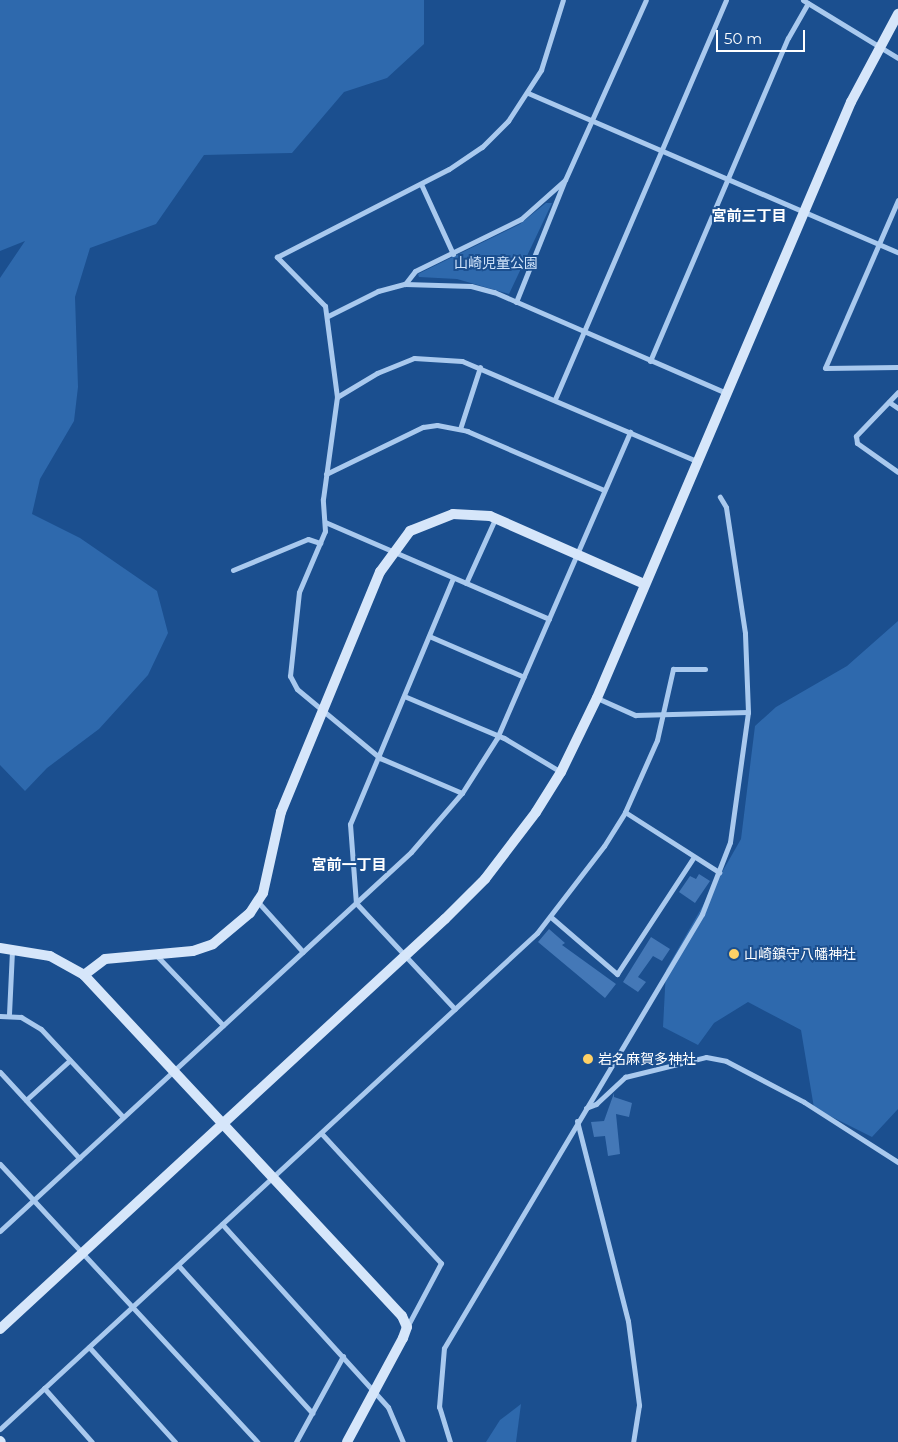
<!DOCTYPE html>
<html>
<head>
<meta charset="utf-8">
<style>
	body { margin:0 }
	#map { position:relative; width:898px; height:1442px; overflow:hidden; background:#1b4f8f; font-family:Montserrat,"Noto Sans JP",sans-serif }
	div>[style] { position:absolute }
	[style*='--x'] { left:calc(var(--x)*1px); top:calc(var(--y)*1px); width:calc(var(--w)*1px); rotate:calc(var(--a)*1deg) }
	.green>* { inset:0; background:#2e69ad }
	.building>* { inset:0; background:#4478b7 }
	.street>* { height:5px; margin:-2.5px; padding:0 2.5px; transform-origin:2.5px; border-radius:2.5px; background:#a9c9ee }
	.secondary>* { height:10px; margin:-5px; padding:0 5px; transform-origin:5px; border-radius:5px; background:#d6e6fa }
	.dots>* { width:14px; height:14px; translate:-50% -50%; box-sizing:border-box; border:2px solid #1b4f8f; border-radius:50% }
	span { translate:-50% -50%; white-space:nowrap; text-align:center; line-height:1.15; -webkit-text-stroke:4px #1b4f8f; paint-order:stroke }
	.park-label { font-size:14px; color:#cfe3fa }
	.poi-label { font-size:14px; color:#fff }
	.left { translate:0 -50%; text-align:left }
	.neighbourhood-label { font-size:15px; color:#fff; font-weight:700 }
	.scale { position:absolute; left:716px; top:30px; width:89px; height:22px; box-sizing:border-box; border:2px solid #fff; border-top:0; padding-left:6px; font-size:15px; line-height:18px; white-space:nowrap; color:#fff; -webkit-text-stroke:4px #1b4f8f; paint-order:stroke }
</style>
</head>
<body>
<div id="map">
	<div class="green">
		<div style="clip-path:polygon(0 0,424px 0,424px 44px,387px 78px,344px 92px,292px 153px,204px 155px,156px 224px,90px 248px,75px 297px,78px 387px,74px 421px,40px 479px,32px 514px,80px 538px,157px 591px,168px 633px,148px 675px,99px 729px,47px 768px,25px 791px,0 765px,0 278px,25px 241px,0 251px)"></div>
		<div style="clip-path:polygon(546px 203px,552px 203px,509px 294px,457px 279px,419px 277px,418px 274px,520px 224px)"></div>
		<div style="clip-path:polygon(898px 621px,898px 1109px,872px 1137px,814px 1108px,801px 1030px,748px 1002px,714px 1023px,698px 1045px,663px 1027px,666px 970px,741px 839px,755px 726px,776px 707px,847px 666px)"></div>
		<div style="clip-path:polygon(521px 1404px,516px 1442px,486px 1442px,500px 1420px)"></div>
	</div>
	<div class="building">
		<div style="clip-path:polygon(699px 874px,710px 881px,695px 903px,679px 892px,690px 876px,696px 879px)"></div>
		<div style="clip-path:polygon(549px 929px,565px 943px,562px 945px,616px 984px,605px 998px,538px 942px)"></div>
		<div style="clip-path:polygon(651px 937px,670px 949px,662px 961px,653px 956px,638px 977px,646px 982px,638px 992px,623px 982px)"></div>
		<div style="clip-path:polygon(614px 1093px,614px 1097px,632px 1103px,629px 1117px,616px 1114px,620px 1154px,608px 1156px,605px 1136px,594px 1137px,591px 1122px,604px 1121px)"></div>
	</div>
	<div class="street">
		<div style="--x:803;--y:0;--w:111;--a:31.4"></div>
		<div style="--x:528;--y:93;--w:403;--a:23.3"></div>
		<div style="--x:421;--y:184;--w:77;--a:65.4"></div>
		<div style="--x:898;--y:200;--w:183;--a:113.5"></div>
		<div style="--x:825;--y:368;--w:73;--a:-0.8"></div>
		<div style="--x:405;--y:284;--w:16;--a:-52"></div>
		<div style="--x:415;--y:271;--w:118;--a:-26.1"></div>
		<div style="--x:521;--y:219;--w:59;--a:-41.6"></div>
		<div style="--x:565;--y:180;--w:197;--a:-65.8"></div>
		<div style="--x:516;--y:302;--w:129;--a:-68.2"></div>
		<div style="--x:328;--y:316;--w:56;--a:-26.6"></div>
		<div style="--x:378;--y:291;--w:28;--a:-15"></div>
		<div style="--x:405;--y:284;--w:66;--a:1.7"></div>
		<div style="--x:471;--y:286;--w:24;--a:15"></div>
		<div style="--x:494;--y:292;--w:253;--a:23.5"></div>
		<div style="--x:650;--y:361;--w:351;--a:-66.9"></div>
		<div style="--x:788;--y:38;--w:40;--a:-60.3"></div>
		<div style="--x:898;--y:392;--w:61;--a:133.7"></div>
		<div style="--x:856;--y:436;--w:7;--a:82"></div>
		<div style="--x:857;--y:443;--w:50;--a:35.3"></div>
		<div style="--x:337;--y:397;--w:47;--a:-31"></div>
		<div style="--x:377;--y:373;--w:40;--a:-22"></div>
		<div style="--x:414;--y:358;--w:48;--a:3.6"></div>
		<div style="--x:462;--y:361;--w:255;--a:23.1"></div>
		<div style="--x:555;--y:399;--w:434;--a:-66.8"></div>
		<div style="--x:889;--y:402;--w:11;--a:34"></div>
		<div style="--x:460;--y:429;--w:65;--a:-72.1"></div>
		<div style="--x:326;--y:474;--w:108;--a:-25.9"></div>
		<div style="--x:423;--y:427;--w:14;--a:-8"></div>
		<div style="--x:437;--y:425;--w:31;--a:11"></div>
		<div style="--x:467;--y:431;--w:149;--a:23.3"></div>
		<div style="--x:325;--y:522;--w:244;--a:23.4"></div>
		<div style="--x:233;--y:570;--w:81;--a:-22.5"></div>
		<div style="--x:308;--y:539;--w:13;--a:18"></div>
		<div style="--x:453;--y:578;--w:267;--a:112.7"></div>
		<div style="--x:350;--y:824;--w:79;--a:85.7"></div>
		<div style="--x:356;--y:903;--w:145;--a:47"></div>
		<div style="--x:466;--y:583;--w:70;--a:-65.6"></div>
		<div style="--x:429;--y:636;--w:103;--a:23.3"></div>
		<div style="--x:404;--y:696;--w:108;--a:22.8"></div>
		<div style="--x:504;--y:738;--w:66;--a:30.8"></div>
		<div style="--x:597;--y:698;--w:42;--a:24.1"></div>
		<div style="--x:635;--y:715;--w:113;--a:-1.5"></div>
		<div style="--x:748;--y:712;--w:79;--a:-92.2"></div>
		<div style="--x:745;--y:633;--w:127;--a:-98.6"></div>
		<div style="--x:726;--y:507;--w:12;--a:-121"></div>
		<div style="--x:462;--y:793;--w:89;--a:-156.9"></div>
		<div style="--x:380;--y:758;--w:108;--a:-140.3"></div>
		<div style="--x:297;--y:689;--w:15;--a:-118"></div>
		<div style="--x:290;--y:676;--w:84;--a:-83.9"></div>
		<div style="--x:299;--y:592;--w:66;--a:-66.9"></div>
		<div style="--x:325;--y:531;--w:32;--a:-94"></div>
		<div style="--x:323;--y:499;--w:103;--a:-82.2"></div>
		<div style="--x:337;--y:397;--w:92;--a:-97.5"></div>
		<div style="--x:325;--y:306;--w:69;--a:-134.4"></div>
		<div style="--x:277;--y:257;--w:193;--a:-27.1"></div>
		<div style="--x:449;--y:169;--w:40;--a:-34"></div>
		<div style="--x:482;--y:147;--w:37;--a:-45"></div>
		<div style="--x:508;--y:121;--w:61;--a:-57.1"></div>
		<div style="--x:541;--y:70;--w:73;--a:-72.6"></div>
		<div style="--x:625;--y:812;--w:112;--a:32.6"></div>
		<div style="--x:258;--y:902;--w:67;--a:48"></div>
		<div style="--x:552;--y:918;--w:86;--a:40.7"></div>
		<div style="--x:617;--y:974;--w:140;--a:-56.7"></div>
		<div style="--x:156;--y:955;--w:97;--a:46.3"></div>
		<div style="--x:9;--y:1014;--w:64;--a:-87.3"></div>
		<div style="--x:0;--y:1016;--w:21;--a:3"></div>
		<div style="--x:21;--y:1017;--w:23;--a:31"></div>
		<div style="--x:41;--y:1029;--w:120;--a:47"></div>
		<div style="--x:0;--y:1072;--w:117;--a:47.4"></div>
		<div style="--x:26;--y:1100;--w:59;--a:-42.3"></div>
		<div style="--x:586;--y:1108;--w:11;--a:-22"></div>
		<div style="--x:596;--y:1104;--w:40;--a:-43"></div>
		<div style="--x:625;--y:1077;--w:83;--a:-13.9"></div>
		<div style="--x:706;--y:1057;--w:20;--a:11"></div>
		<div style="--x:726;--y:1061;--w:88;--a:27.7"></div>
		<div style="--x:804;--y:1102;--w:112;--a:32.6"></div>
		<div style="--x:577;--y:1121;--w:206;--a:75.7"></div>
		<div style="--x:628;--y:1321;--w:85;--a:82.5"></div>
		<div style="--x:639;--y:1405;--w:37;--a:99"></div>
		<div style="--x:321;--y:1133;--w:177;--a:47.3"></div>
		<div style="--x:441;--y:1263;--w:72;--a:118"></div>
		<div style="--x:0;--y:1164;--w:379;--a:47.2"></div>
		<div style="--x:222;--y:1224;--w:247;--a:47.8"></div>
		<div style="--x:388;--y:1407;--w:38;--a:67"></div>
		<div style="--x:0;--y:1231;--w:559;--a:-42.68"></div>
		<div style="--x:411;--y:852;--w:78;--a:-49.2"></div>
		<div style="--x:462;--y:793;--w:65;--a:-57.5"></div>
		<div style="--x:497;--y:738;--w:334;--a:-66.5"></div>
		<div style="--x:178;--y:1265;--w:200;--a:47.8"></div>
		<div style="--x:89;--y:1347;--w:128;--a:47.8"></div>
		<div style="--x:44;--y:1388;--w:72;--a:48.4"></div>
		<div style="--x:0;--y:1429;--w:731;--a:-42.73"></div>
		<div style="--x:537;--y:933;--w:110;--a:-52.4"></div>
		<div style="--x:604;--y:846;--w:40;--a:-58"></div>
		<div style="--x:625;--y:812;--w:79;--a:-66"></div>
		<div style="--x:657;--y:740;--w:73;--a:-77.3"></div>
		<div style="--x:673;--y:669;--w:32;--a:0"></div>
		<div style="--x:296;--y:1442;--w:98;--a:-61.3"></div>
		<div style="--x:450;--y:1442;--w:37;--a:-107"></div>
		<div style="--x:439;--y:1407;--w:59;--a:-85.2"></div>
		<div style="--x:444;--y:1348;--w:505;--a:-59.27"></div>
		<div style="--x:702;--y:914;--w:77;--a:-68.7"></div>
		<div style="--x:730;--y:842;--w:131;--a:-82.1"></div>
	</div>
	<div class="secondary">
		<div style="--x:0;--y:948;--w:51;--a:9.1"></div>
		<div style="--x:50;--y:956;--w:39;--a:29"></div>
		<div style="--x:84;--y:975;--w:466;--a:47"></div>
		<div style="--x:402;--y:1316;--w:12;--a:66"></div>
		<div style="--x:407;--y:1327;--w:12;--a:110"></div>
		<div style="--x:403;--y:1338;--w:118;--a:118.3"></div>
		<div style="--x:84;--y:975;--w:26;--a:-37"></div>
		<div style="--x:105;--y:959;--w:88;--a:-5.2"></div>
		<div style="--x:193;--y:951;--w:21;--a:-19"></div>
		<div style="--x:213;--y:944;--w:48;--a:-40"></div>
		<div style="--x:250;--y:913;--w:24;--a:-57"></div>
		<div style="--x:263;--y:893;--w:83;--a:-77.5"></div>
		<div style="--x:281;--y:812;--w:260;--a:-67.6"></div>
		<div style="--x:380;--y:572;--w:51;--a:-53.8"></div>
		<div style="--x:410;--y:531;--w:46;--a:-21.6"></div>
		<div style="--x:453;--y:514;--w:37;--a:3"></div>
		<div style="--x:490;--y:516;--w:168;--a:23.8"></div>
		<div style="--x:0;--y:1329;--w:605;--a:-42.66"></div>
		<div style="--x:445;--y:919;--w:57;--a:-45"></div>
		<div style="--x:485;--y:879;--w:84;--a:-52.7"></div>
		<div style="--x:536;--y:812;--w:47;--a:-58"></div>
		<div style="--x:561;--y:772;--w:82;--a:-64.1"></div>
		<div style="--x:597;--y:698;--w:648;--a:-66.92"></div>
		<div style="--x:851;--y:102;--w:100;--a:-61.9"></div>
		<div style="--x:0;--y:1441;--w:1;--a:45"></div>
	</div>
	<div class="dots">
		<div style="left:734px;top:954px;background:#ffd166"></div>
		<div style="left:588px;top:1059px;background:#ffd166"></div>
	</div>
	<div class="park-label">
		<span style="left:496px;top:263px">山崎児童公園</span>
	</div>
	<div class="poi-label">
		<span class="left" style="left:744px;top:954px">山崎鎮守八幡神社</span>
		<span class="left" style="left:598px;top:1059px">岩名麻賀多神社</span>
	</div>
	<div class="neighbourhood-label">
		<span style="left:749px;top:216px">宮前三丁目</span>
		<span style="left:349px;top:865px">宮前一丁目</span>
	</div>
	<div class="scale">50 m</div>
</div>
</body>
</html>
